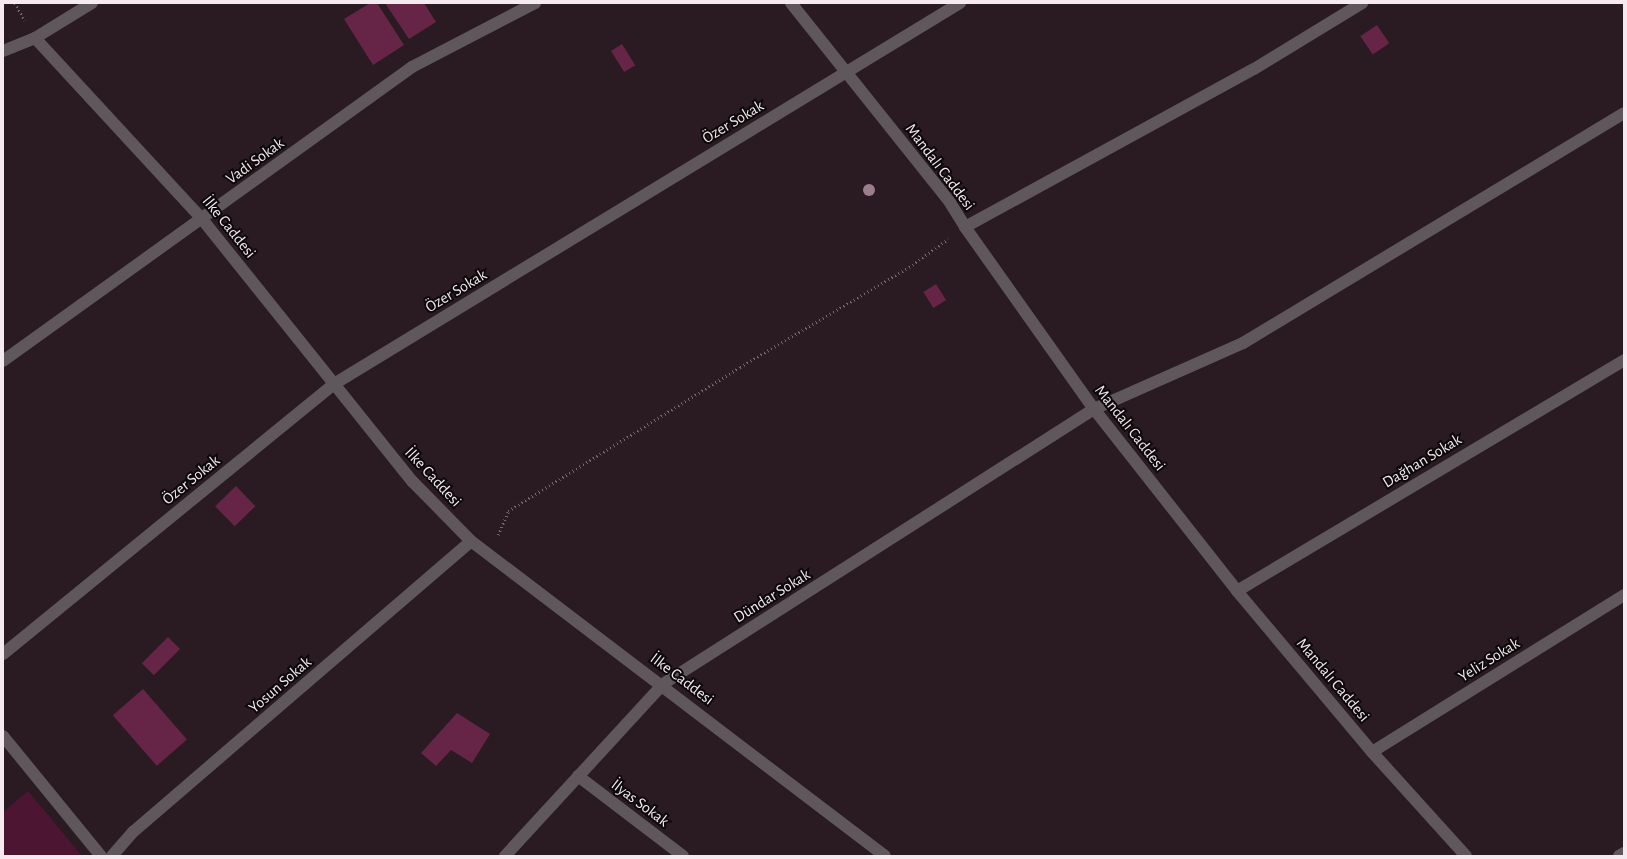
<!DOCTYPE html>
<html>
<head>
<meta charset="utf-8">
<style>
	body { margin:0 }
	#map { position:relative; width:1627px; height:859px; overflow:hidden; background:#291b21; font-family:"Alegreya Sans",sans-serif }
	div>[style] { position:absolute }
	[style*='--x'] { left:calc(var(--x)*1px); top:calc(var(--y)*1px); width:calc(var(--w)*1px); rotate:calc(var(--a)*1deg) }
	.green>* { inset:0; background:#4c1633 }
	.building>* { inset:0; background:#662547; transform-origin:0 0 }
	.path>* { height:2.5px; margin-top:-1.25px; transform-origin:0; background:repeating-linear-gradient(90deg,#73666c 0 1px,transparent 0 4px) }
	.minor>* { height:12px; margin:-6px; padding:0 6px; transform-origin:6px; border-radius:6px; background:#5f575b }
	.trees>* { width:12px; height:12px; margin:-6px; border-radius:50%; background:#9b7e8b }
	span { translate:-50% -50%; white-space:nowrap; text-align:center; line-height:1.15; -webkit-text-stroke:4px #0d080a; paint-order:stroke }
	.street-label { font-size:16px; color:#f4eaef }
	.frame { position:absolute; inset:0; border:4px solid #f4eaef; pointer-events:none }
</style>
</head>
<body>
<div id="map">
	<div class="green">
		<div style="clip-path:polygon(28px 791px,82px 856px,3px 856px,3px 812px)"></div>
	</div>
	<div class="building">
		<div style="clip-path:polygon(370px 3px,377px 3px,404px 45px,373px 65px,344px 19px)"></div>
		<div style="clip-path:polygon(385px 3px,424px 3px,436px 22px,409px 39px)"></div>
		<div style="left:1377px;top:25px;width:22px;height:20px;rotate:56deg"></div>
		<div style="left:622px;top:44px;width:25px;height:13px;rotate:58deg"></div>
		<div style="left:936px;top:284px;width:19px;height:15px;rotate:58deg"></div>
		<div style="left:236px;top:486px;width:28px;height:29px;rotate:46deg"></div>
		<div style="left:168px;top:637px;width:17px;height:37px;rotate:45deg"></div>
		<div style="left:143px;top:689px;width:67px;height:40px;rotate:49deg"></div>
		<div style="clip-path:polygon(457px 713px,490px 734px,472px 763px,451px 750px,436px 766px,421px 753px)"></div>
	</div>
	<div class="path">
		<div style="--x:15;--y:3;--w:20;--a:60"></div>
		<div style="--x:498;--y:535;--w:26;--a:-67"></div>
		<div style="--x:508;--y:511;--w:273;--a:-31.8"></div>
		<div style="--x:740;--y:367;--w:196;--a:-30.6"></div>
		<div style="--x:909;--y:267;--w:48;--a:-35.7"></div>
	</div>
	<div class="minor">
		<div style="--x:791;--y:3;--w:253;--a:51.4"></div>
		<div style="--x:949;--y:201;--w:31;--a:58"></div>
		<div style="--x:965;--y:227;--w:223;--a:54.7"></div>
		<div style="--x:1094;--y:409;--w:231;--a:51.8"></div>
		<div style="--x:1237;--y:591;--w:210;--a:50"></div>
		<div style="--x:1372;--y:752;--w:140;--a:47.9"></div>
		<div style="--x:35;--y:38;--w:246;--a:47.3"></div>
		<div style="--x:202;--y:219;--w:337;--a:51.3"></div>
		<div style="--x:413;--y:482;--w:83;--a:45.5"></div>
		<div style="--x:471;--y:541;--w:520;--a:37.27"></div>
		<div style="--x:3;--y:51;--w:35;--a:-22"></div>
		<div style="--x:35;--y:38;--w:67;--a:-31.6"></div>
		<div style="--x:965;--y:227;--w:329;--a:-28.7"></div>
		<div style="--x:1254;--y:69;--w:127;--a:-31.4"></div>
		<div style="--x:3;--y:361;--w:504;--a:-35.71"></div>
		<div style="--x:412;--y:67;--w:139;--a:-27.5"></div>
		<div style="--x:1237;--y:591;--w:451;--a:-30.8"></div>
		<div style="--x:3;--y:654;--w:427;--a:-39.2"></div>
		<div style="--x:334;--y:384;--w:733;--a:-31.33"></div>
		<div style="--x:3;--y:736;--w:155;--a:50.8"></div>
		<div style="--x:1372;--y:752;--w:297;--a:-31.9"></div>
		<div style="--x:578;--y:776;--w:132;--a:37.3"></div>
		<div style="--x:112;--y:856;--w:32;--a:-49"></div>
		<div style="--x:133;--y:832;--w:446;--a:-40.7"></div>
		<div style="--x:505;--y:856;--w:234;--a:-47.4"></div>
		<div style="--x:663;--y:684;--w:511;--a:-32.54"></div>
		<div style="--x:1094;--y:409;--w:163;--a:-23.9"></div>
		<div style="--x:1243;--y:343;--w:445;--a:-31.1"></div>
		<div style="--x:1619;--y:856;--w:6;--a:-31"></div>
	</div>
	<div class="trees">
		<div style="left:869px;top:190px"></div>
	</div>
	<div class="street-label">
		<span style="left:733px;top:122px;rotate:-31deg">Özer Sokak</span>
		<span style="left:255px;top:161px;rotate:-36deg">Vadi Sokak</span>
		<span style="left:940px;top:167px;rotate:53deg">Mandalı Caddesi</span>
		<span style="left:229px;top:227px;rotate:51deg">İlke Caddesi</span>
		<span style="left:456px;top:291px;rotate:-31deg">Özer Sokak</span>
		<span style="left:1130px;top:428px;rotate:52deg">Mandalı Caddesi</span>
		<span style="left:1422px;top:461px;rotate:-31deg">Dağhan Sokak</span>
		<span style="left:433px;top:477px;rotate:47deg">İlke Caddesi</span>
		<span style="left:191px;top:480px;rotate:-39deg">Özer Sokak</span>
		<span style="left:772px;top:596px;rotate:-32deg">Dündar Sokak</span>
		<span style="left:1489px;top:660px;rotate:-32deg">Yeliz Sokak</span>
		<span style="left:682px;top:679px;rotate:37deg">İlke Caddesi</span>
		<span style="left:1333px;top:680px;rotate:50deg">Mandalı Caddesi</span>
		<span style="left:280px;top:685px;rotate:-41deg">Yosun Sokak</span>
		<span style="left:640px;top:803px;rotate:37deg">İlyas Sokak</span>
	</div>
	<div class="frame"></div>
</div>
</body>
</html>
